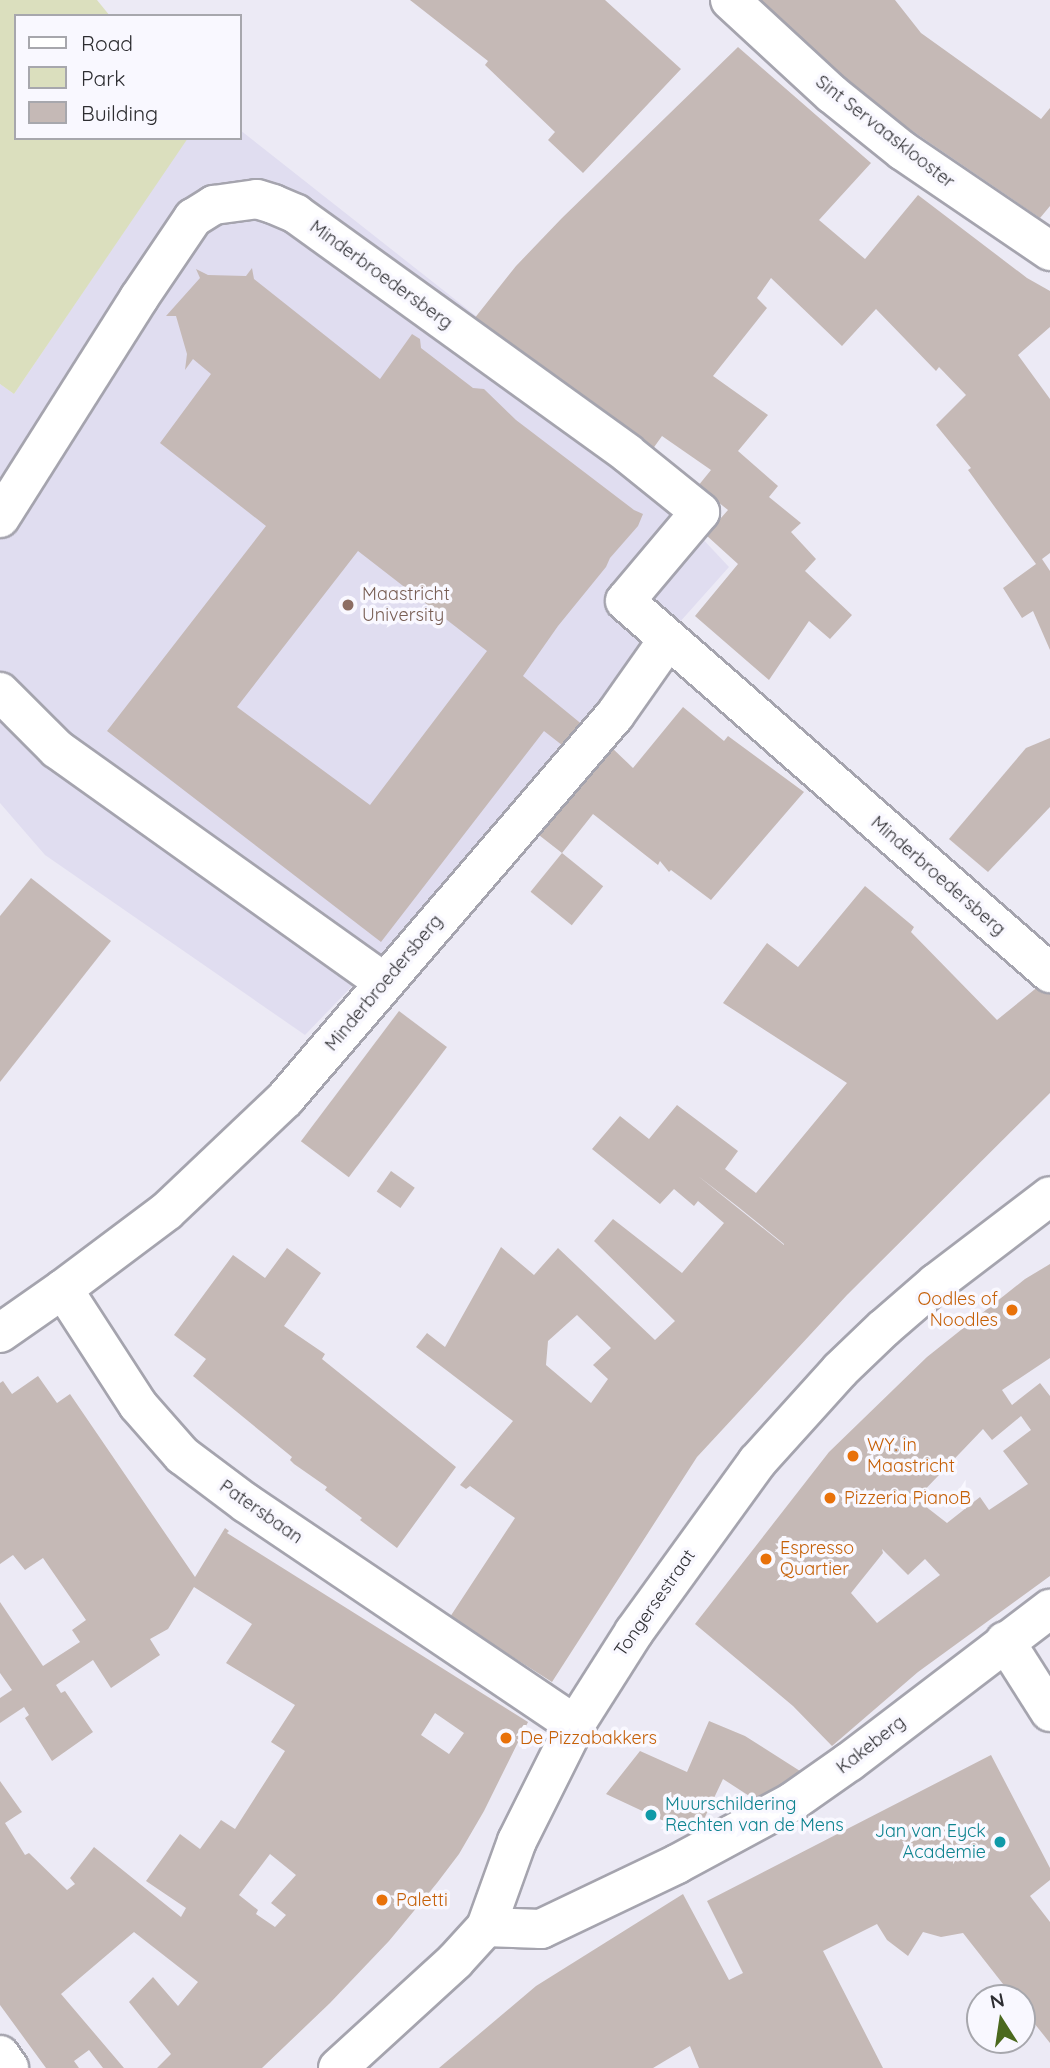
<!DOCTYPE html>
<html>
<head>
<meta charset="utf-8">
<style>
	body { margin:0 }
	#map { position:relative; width:1050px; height:2068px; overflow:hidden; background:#eceaf5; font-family:Quicksand,sans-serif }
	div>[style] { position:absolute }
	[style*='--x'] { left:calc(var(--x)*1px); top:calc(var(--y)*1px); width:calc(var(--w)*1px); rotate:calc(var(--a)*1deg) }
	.built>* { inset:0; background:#e0ddf0 }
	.green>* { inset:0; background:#dbdfbe }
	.building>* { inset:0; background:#c5b9b6; transform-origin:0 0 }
	.roads { filter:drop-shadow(2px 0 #a5a4ae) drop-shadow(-2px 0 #a5a4ae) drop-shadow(0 2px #a5a4ae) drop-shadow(0 -2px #a5a4ae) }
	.minor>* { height:38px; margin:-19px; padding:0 19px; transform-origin:19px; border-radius:19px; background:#fff }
	.tertiary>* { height:38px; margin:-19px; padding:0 19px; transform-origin:19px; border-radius:19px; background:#fff }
	.dots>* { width:19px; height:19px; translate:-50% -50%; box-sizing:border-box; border:4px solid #f9f8ff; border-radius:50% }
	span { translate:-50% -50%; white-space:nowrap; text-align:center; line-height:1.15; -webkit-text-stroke:7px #f9f8ff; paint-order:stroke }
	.street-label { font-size:18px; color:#2d2d31 }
	.education-label { font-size:18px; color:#785e54 }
	.left { translate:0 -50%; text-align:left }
	.food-label { font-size:18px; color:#c56008 }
	.right { translate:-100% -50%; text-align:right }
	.culture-label { font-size:18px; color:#0d838f }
	.legend { position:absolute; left:14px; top:14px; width:228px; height:126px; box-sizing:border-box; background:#f9f8ff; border:2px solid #a7a7ad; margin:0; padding:9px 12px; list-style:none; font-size:21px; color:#2d2d31 }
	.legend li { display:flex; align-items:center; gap:14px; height:35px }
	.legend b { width:35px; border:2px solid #a7a7ad }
	.north { position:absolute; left:966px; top:1984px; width:70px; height:70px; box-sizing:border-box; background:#f9f8ff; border:2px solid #a7a7ad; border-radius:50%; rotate:348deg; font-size:19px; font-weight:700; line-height:28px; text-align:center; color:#2d2d31 }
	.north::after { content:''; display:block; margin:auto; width:24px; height:32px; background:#4b691e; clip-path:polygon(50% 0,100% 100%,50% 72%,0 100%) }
</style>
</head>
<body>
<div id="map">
	<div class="built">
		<div style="clip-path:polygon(240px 130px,721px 509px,710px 518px,699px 535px,729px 567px,662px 642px,597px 732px,305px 1035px,45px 855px,0 803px,0 384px,14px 394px,187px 138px,240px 138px)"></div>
	</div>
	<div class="green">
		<div style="clip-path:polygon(0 0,97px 0,110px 16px,16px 16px,16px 138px,188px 138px,14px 394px,0 384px)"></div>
	</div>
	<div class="building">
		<div style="clip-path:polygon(410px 0,605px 0,681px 69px,583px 173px,548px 140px,555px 132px,485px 65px,488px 61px)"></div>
		<div style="clip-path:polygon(761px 0,895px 0,921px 33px,1041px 119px,1050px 108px,1050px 206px,1040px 218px,864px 98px)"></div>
		<div style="clip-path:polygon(738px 47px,871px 163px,819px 220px,865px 259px,918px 195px,1027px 278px,1050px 291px,1050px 327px,1018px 355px,1050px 399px,1050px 553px,1042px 559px,1050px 571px,1050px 650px,1033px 611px,1022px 618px,1003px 588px,1036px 564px,968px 470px,971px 468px,936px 425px,966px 395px,939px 367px,936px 371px,876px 309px,842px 346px,771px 278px,757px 298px,767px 308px,713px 376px,768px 415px,738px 451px,778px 486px,769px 497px,801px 523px,791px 532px,816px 559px,805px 571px,852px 615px,830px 639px,809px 621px,769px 680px,695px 616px,738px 564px,706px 535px,728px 510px,698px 486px,711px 470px,662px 436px,652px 450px,474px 319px,516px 266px,562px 218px)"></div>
		<div style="clip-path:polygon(evenodd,252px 268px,254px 279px,380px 379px,412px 334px,420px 339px,421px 348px,473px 388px,484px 389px,516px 420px,634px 510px,643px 514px,638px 526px,610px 558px,606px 567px,558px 626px,523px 676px,584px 726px,567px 749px,544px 731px,381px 942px,107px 731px,266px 526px,160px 443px,211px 374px,193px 359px,185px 370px,187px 354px,176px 316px,166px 316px,200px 278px,196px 269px,208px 275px,246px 276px,252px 268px,358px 551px,487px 651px,370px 805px,237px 707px,358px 551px)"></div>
		<div style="clip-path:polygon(683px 707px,724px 741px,728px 736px,804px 792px,711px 900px,671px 870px,669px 872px,660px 861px,658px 865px,593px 814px,562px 853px,535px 832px,566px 795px,570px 798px,604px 758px,610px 746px,633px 768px)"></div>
		<div style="clip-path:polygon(1050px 738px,1050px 807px,988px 872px,949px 839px,1026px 748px)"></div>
		<div style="left:562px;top:853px;width:53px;height:50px;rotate:39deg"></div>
		<div style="clip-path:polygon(31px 878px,111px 941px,0 1082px,0 916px)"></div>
		<div style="clip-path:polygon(evenodd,865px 886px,914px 927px,911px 932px,997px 1020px,1045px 981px,1050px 986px,1050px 1093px,847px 1295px,697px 1457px,552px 1682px,450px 1617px,515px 1518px,470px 1486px,466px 1489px,460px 1485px,513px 1421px,416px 1347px,427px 1333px,445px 1347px,501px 1247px,534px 1275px,558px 1248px,655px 1340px,675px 1321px,594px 1241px,613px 1219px,682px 1273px,724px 1223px,698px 1201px,694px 1206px,674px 1189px,660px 1204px,592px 1149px,620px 1116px,649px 1139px,677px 1105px,738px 1151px,725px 1169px,756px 1193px,847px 1083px,723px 1003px,767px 943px,798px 967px,865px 886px,698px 1176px,737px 1206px,784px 1244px,784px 1245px,698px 1176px,865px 886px,577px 1315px,611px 1348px,593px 1365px,608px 1379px,591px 1403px,546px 1365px,548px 1341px,577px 1315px)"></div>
		<div style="left:399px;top:1011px;width:60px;height:163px;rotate:37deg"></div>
		<div style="left:391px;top:1171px;width:29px;height:25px;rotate:35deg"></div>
		<div style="clip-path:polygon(287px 1248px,321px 1273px,284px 1326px,325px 1354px,322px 1359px,456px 1467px,397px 1548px,360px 1520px,362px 1518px,325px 1490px,327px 1487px,294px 1464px,290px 1460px,292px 1457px,193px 1376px,206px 1359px,174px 1335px,233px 1255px,265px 1278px)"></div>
		<div style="clip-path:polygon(evenodd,1050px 1264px,1050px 1358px,1002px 1390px,1012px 1405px,1040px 1383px,1050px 1396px,1050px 1576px,918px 1672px,832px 1746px,793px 1706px,695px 1624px,829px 1452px,927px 1357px,1025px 1279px,1050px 1264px,1021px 1416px,1031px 1430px,1003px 1451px,1028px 1484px,989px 1510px,980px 1497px,947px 1523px,916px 1499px,983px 1429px,992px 1440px,1021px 1416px,1050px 1264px,882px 1549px,908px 1575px,925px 1559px,940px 1575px,877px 1623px,851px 1593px,883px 1553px,882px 1549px)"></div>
		<div style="clip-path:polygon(evenodd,38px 1376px,57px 1403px,70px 1394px,195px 1577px,225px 1528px,229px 1531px,227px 1533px,528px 1722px,484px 1811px,459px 1854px,437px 1883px,389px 1941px,330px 2003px,262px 2068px,157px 2068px,171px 2054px,129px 2002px,153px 1977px,178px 2006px,198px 1982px,134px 1932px,61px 1994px,124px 2068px,103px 2068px,89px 2050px,74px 2061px,79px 2068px,46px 2068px,0 2005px,0 1781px,22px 1812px,5px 1823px,25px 1855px,29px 1853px,67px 1890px,75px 1884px,70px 1878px,94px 1847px,181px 1917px,186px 1908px,146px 1881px,180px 1834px,200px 1849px,221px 1820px,235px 1829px,285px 1751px,271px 1742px,295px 1705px,226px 1663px,252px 1624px,194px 1587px,168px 1629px,150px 1639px,160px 1655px,111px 1688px,93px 1660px,56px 1685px,61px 1693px,65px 1691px,93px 1732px,52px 1761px,25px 1718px,29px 1715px,24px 1707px,0 1723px,0 1698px,12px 1690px,0 1673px,0 1602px,43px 1666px,80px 1642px,72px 1630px,86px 1620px,43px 1558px,25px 1570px,13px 1555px,0 1564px,0 1383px,3px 1381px,12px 1394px,38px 1376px,435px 1713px,464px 1733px,449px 1754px,421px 1735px,435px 1713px,38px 1376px,270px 1854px,296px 1875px,271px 1903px,286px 1915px,275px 1927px,256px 1914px,258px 1910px,239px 1895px,270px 1854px)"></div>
		<div style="clip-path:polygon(709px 1721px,745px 1736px,800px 1771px,757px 1801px,723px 1779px,696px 1836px,606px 1794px,640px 1751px,687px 1772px)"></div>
		<div style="clip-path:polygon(991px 1755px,1050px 1868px,1050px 1880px,1030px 1896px,1050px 1922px,1050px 2043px,1022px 2008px,1022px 1998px,1014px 1998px,963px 1933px,941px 1937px,923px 1932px,908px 1956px,887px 1940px,877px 1924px,823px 1951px,883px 2068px,699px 2068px,690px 2046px,653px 2068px,439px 2068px,536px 1986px,683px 1894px,729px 1980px,743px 1973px,707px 1901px)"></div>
	</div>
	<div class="roads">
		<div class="minor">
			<div style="--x:730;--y:0;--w:139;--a:42.7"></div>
			<div style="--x:832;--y:94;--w:91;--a:38.8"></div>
			<div style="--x:903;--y:151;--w:178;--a:34.2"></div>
			<div style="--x:0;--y:518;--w:260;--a:-57.7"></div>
			<div style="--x:139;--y:298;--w:97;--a:-56"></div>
			<div style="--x:193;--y:218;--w:25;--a:-32"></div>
			<div style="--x:214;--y:205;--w:43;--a:-7.9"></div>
			<div style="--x:257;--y:199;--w:17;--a:17"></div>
			<div style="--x:273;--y:204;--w:25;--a:23"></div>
			<div style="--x:296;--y:214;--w:408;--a:35.8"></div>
			<div style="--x:627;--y:453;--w:94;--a:38.9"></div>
			<div style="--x:700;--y:512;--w:116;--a:130.1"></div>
			<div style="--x:625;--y:601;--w:565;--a:41.2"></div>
			<div style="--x:0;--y:692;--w:81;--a:45"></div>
			<div style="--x:57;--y:749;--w:402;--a:35.5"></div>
			<div style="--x:63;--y:1289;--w:130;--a:-36.9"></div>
			<div style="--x:167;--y:1211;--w:163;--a:-43.5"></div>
			<div style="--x:285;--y:1099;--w:506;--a:-49.33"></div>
			<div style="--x:615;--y:715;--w:90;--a:-54.9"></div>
			<div style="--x:0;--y:1333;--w:77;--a:-34.9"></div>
			<div style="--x:63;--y:1289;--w:138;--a:57.1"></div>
			<div style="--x:138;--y:1405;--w:67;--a:48.7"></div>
			<div style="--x:182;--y:1455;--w:80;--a:36.9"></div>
			<div style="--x:246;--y:1503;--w:397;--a:34"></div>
			<div style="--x:1005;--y:1641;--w:84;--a:57.6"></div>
			<div style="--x:486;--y:1927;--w:55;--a:2.1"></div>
			<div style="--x:541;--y:1929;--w:151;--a:-25.5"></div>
			<div style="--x:677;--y:1864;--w:131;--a:-28.3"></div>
			<div style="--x:792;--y:1802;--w:70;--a:-35.1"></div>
			<div style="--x:849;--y:1762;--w:253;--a:-37.3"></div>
			<div style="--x:0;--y:2055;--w:16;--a:55"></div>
		</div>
		<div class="tertiary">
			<div style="--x:338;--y:2068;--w:159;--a:-42.4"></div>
			<div style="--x:455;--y:1961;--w:46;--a:-47.6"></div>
			<div style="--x:486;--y:1927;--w:91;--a:-70.2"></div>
			<div style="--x:517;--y:1841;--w:130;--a:-63.4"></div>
			<div style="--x:575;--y:1725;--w:110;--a:-57.6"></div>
			<div style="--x:634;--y:1632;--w:210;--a:-54.1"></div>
			<div style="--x:757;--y:1462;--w:124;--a:-47.9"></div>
			<div style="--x:840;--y:1370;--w:61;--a:-43.7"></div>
			<div style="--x:884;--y:1328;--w:69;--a:-40.9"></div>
			<div style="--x:936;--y:1283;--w:143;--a:-37.3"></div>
		</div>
	</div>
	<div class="dots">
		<div style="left:348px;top:605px;background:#8d6e63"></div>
		<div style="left:1012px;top:1310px;background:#e8710a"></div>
		<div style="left:853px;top:1456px;background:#e8710a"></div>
		<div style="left:830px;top:1498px;background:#e8710a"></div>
		<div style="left:766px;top:1559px;background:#e8710a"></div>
		<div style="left:506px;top:1738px;background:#e8710a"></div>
		<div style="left:651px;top:1815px;background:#0f9aa8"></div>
		<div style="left:1000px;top:1842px;background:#0f9aa8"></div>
		<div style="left:382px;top:1900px;background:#e8710a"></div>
	</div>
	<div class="street-label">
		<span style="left:885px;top:132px;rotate:38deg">Sint Servaasklooster</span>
		<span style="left:381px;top:275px;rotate:36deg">Minderbroedersberg</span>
		<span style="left:938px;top:876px;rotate:41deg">Minderbroedersberg</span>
		<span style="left:384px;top:983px;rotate:-50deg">Minderbroedersberg</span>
		<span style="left:261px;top:1512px;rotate:35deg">Patersbaan</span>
		<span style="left:655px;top:1603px;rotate:-55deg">Tongersestraat</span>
		<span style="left:871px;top:1745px;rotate:-38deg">Kakeberg</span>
	</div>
	<div class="education-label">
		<span class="left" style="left:362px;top:605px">Maastricht<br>University</span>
	</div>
	<div class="food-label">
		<span class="right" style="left:998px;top:1310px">Oodles of<br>Noodles</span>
		<span class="left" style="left:867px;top:1456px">WY. in<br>Maastricht</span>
		<span class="left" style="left:844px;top:1498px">Pizzeria PianoB</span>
		<span class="left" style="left:780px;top:1559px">Espresso<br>Quartier</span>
		<span class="left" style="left:520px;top:1738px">De Pizzabakkers</span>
		<span class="left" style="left:396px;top:1900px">Paletti</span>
	</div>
	<div class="culture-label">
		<span class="left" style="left:665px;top:1815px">Muurschildering<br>Rechten van de Mens</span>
		<span class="right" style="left:986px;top:1842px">Jan van Eyck<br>Academie</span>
	</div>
	<ul class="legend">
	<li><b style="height:9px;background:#fff"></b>Road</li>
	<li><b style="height:19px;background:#dbdfbe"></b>Park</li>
	<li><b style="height:19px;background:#c5b9b6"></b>Building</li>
	</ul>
	<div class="north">N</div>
</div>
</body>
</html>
